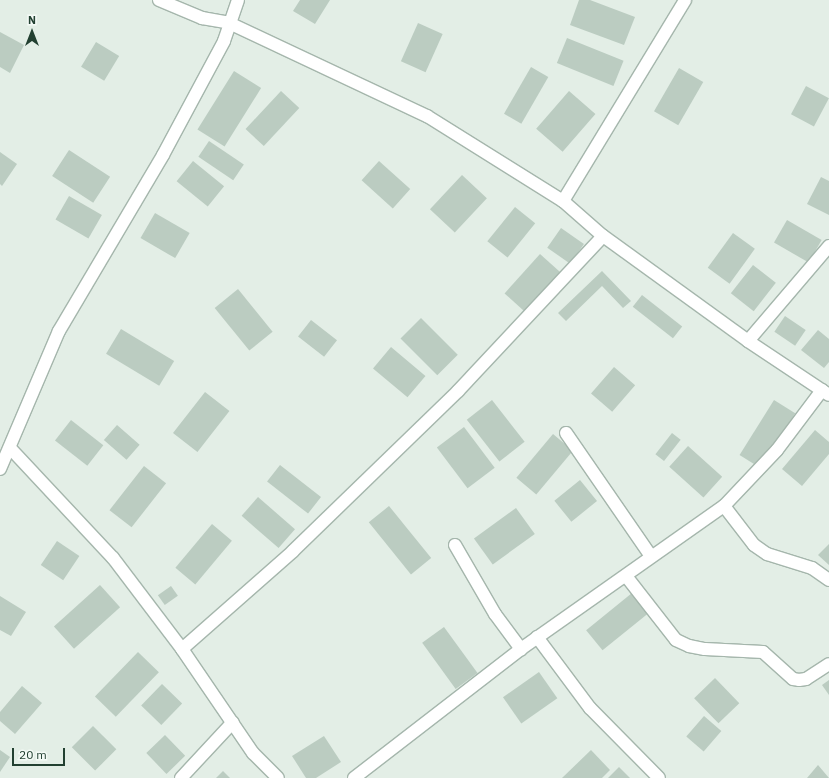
<!DOCTYPE html>
<html>
<head>
<meta charset="utf-8">
<style>
	body { margin:0 }
	#map { position:relative; width:829px; height:778px; overflow:hidden; background:#e3eee6; font-family:"IBM Plex Sans",sans-serif }
	div>[style] { position:absolute }
	[style*='--x'] { left:calc(var(--x)*1px); top:calc(var(--y)*1px); width:calc(var(--w)*1px); rotate:calc(var(--a)*1deg) }
	.building>* { inset:0; background:#bbccc1; transform-origin:0 0 }
	.roads { filter:drop-shadow(1px 0 #a5b6ac) drop-shadow(-1px 0 #a5b6ac) drop-shadow(0 1px #a5b6ac) drop-shadow(0 -1px #a5b6ac) }
	.minor>* { height:12px; margin:-6px; padding:0 6px; transform-origin:6px; border-radius:6px; background:#fff }
	span { translate:-50% -50%; white-space:nowrap; text-align:center; line-height:1.15; -webkit-text-stroke:3px #f4faf6; paint-order:stroke }
	.north { position:absolute; left:12px; top:12px; width:40px; height:40px; -webkit-text-stroke:3px #f4faf6; paint-order:stroke; rotate:0deg; font-size:11px; font-weight:700; line-height:16px; text-align:center; color:#224031 }
	.north::after { content:''; display:block; margin:auto; width:14px; height:18px; background:#224031; clip-path:polygon(50% 0,100% 100%,50% 72%,0 100%) }
	.scale { position:absolute; left:12px; top:748px; width:53px; height:18px; box-sizing:border-box; border:2px solid #224031; border-top:0; padding-left:5px; font-size:12px; line-height:14px; white-space:nowrap; color:#224031; -webkit-text-stroke:3px #f4faf6; paint-order:stroke }
</style>
</head>
<body>
<div id="map">
	<div class="building">
		<div style="clip-path:polygon(300px 0,330px 0,315px 24px,293px 11px)"></div>
		<div style="clip-path:polygon(579px 0,590px 0,635px 17px,624px 45px,570px 25px)"></div>
		<div style="left:418px;top:23px;width:27px;height:42px;rotate:24deg"></div>
		<div style="clip-path:polygon(0 32px,24px 45px,10px 73px,0 67px)"></div>
		<div style="left:567px;top:38px;width:61px;height:27px;rotate:22deg"></div>
		<div style="left:96px;top:42px;width:27px;height:29px;rotate:31deg"></div>
		<div style="left:531px;top:67px;width:20px;height:54px;rotate:30deg"></div>
		<div style="left:679px;top:68px;width:28px;height:50px;rotate:30deg"></div>
		<div style="left:234px;top:71px;width:32px;height:69px;rotate:32deg"></div>
		<div style="left:806px;top:86px;width:26px;height:32px;rotate:28deg"></div>
		<div style="left:281px;top:91px;width:25px;height:52px;rotate:43deg"></div>
		<div style="left:569px;top:91px;width:35px;height:50px;rotate:41deg"></div>
		<div style="left:209px;top:141px;width:42px;height:19px;rotate:34deg"></div>
		<div style="left:69px;top:150px;width:49px;height:31px;rotate:33deg"></div>
		<div style="clip-path:polygon(0 152px,17px 164px,2px 186px,0 184px)"></div>
		<div style="left:193px;top:161px;width:40px;height:26px;rotate:39deg"></div>
		<div style="left:379px;top:161px;width:42px;height:26px;rotate:42deg"></div>
		<div style="left:462px;top:175px;width:34px;height:47px;rotate:43deg"></div>
		<div style="clip-path:polygon(821px 177px,829px 181px,829px 215px,807px 204px)"></div>
		<div style="left:69px;top:196px;width:38px;height:27px;rotate:30deg"></div>
		<div style="left:515px;top:207px;width:26px;height:44px;rotate:39deg"></div>
		<div style="left:155px;top:213px;width:40px;height:29px;rotate:30deg"></div>
		<div style="left:787px;top:220px;width:40px;height:26px;rotate:30deg"></div>
		<div style="left:561px;top:228px;width:28px;height:24px;rotate:35deg"></div>
		<div style="left:733px;top:233px;width:27px;height:43px;rotate:36deg"></div>
		<div style="left:540px;top:254px;width:27px;height:53px;rotate:42deg"></div>
		<div style="left:753px;top:265px;width:29px;height:36px;rotate:38deg"></div>
		<div style="clip-path:polygon(602px 271px,631px 301px,623px 308px,602px 286px,566px 321px,558px 313px)"></div>
		<div style="left:238px;top:289px;width:55px;height:30px;rotate:51deg"></div>
		<div style="left:642px;top:295px;width:51px;height:15px;rotate:38deg"></div>
		<div style="left:785px;top:316px;width:25px;height:19px;rotate:34deg"></div>
		<div style="left:421px;top:318px;width:52px;height:29px;rotate:45deg"></div>
		<div style="left:311px;top:320px;width:33px;height:21px;rotate:38deg"></div>
		<div style="left:121px;top:329px;width:62px;height:29px;rotate:31deg"></div>
		<div style="clip-path:polygon(818px 330px,829px 339px,829px 362px,824px 368px,801px 350px)"></div>
		<div style="left:391px;top:347px;width:45px;height:28px;rotate:40deg"></div>
		<div style="left:614px;top:367px;width:28px;height:35px;rotate:41deg"></div>
		<div style="left:205px;top:392px;width:31px;height:52px;rotate:38deg"></div>
		<div style="left:492px;top:400px;width:53px;height:32px;rotate:52deg"></div>
		<div style="left:774px;top:400px;width:25px;height:65px;rotate:32deg"></div>
		<div style="left:71px;top:420px;width:41px;height:26px;rotate:38deg"></div>
		<div style="left:117px;top:425px;width:30px;height:20px;rotate:41deg"></div>
		<div style="left:464px;top:427px;width:51px;height:34px;rotate:53deg"></div>
		<div style="clip-path:polygon(815px 430px,829px 442px,829px 454px,802px 486px,782px 469px)"></div>
		<div style="left:672px;top:433px;width:11px;height:27px;rotate:38deg"></div>
		<div style="left:553px;top:434px;width:26px;height:57px;rotate:40deg"></div>
		<div style="left:688px;top:446px;width:46px;height:28px;rotate:42deg"></div>
		<div style="left:280px;top:465px;width:52px;height:21px;rotate:38deg"></div>
		<div style="left:144px;top:466px;width:28px;height:56px;rotate:38deg"></div>
		<div style="left:580px;top:480px;width:27px;height:33px;rotate:51deg"></div>
		<div style="left:258px;top:497px;width:49px;height:25px;rotate:41deg"></div>
		<div style="left:389px;top:506px;width:67px;height:26px;rotate:51deg"></div>
		<div style="left:516px;top:508px;width:32px;height:52px;rotate:54deg"></div>
		<div style="left:212px;top:524px;width:26px;height:57px;rotate:40deg"></div>
		<div style="left:57px;top:541px;width:27px;height:29px;rotate:34deg"></div>
		<div style="clip-path:polygon(829px 544px,829px 565px,818px 555px)"></div>
		<div style="left:100px;top:585px;width:30px;height:62px;rotate:48deg"></div>
		<div style="left:171px;top:586px;width:12px;height:16px;rotate:55deg"></div>
		<div style="left:632px;top:593px;width:26px;height:59px;rotate:51deg"></div>
		<div style="clip-path:polygon(0 596px,26px 612px,11px 636px,0 630px)"></div>
		<div style="left:444px;top:627px;width:57px;height:27px;rotate:54deg"></div>
		<div style="left:138px;top:652px;width:29px;height:62px;rotate:44deg"></div>
		<div style="left:539px;top:672px;width:32px;height:44px;rotate:55deg"></div>
		<div style="left:715px;top:678px;width:35px;height:29px;rotate:46deg"></div>
		<div style="clip-path:polygon(829px 680px,829px 695px,822px 685px)"></div>
		<div style="left:162px;top:684px;width:28px;height:30px;rotate:44deg"></div>
		<div style="clip-path:polygon(22px 686px,42px 703px,15px 734px,0 721px,0 712px)"></div>
		<div style="left:704px;top:716px;width:23px;height:27px;rotate:41deg"></div>
		<div style="left:93px;top:726px;width:33px;height:30px;rotate:45deg"></div>
		<div style="left:165px;top:735px;width:29px;height:26px;rotate:46deg"></div>
		<div style="clip-path:polygon(324px 736px,341px 762px,316px 778px,306px 778px,292px 756px)"></div>
		<div style="clip-path:polygon(0 750px,10px 757px,0 772px)"></div>
		<div style="clip-path:polygon(591px 750px,610px 770px,602px 778px,562px 778px)"></div>
		<div style="clip-path:polygon(818px 765px,829px 778px,807px 778px)"></div>
		<div style="clip-path:polygon(619px 767px,630px 778px,608px 778px)"></div>
		<div style="clip-path:polygon(223px 771px,230px 778px,216px 778px)"></div>
	</div>
	<div class="roads">
		<div class="minor">
			<div style="--x:159;--y:0;--w:47;--a:22.7"></div>
			<div style="--x:202;--y:18;--w:27;--a:10"></div>
			<div style="--x:229;--y:23;--w:219;--a:25.2"></div>
			<div style="--x:427;--y:116;--w:160;--a:32"></div>
			<div style="--x:563;--y:201;--w:53;--a:41.2"></div>
			<div style="--x:603;--y:236;--w:179;--a:35.9"></div>
			<div style="--x:748;--y:341;--w:97;--a:33.7"></div>
			<div style="--x:563;--y:201;--w:235;--a:-58.7"></div>
			<div style="--x:748;--y:341;--w:125;--a:-49.5"></div>
			<div style="--x:566;--y:433;--w:150;--a:55.4"></div>
			<div style="--x:11;--y:449;--w:149;--a:46.9"></div>
			<div style="--x:113;--y:558;--w:114;--a:52.8"></div>
			<div style="--x:182;--y:649;--w:126;--a:55.7"></div>
			<div style="--x:253;--y:753;--w:35;--a:45"></div>
			<div style="--x:0;--y:469;--w:150;--a:-66.9"></div>
			<div style="--x:59;--y:331;--w:204;--a:-59.4"></div>
			<div style="--x:163;--y:155;--w:129;--a:-61.8"></div>
			<div style="--x:224;--y:41;--w:43;--a:-71.1"></div>
			<div style="--x:724;--y:506;--w:49;--a:52.4"></div>
			<div style="--x:754;--y:545;--w:16;--a:35"></div>
			<div style="--x:767;--y:554;--w:47;--a:17.3"></div>
			<div style="--x:812;--y:568;--w:21;--a:35"></div>
			<div style="--x:455;--y:545;--w:80;--a:59.9"></div>
			<div style="--x:495;--y:614;--w:44;--a:53.4"></div>
			<div style="--x:626;--y:576;--w:81;--a:52"></div>
			<div style="--x:676;--y:640;--w:14;--a:25"></div>
			<div style="--x:689;--y:646;--w:16;--a:11"></div>
			<div style="--x:705;--y:649;--w:58;--a:3"></div>
			<div style="--x:763;--y:652;--w:40;--a:42"></div>
			<div style="--x:793;--y:679;--w:6;--a:9"></div>
			<div style="--x:799;--y:680;--w:7;--a:-8"></div>
			<div style="--x:806;--y:679;--w:27;--a:-33"></div>
			<div style="--x:537;--y:637;--w:89;--a:53.3"></div>
			<div style="--x:590;--y:708;--w:98;--a:45.4"></div>
			<div style="--x:182;--y:649;--w:148;--a:-41.4"></div>
			<div style="--x:293;--y:551;--w:230;--a:-44.1"></div>
			<div style="--x:458;--y:391;--w:212;--a:-46.9"></div>
			<div style="--x:181;--y:778;--w:76;--a:-47.1"></div>
			<div style="--x:354;--y:778;--w:211;--a:-37.7"></div>
			<div style="--x:521;--y:649;--w:248;--a:-35.2"></div>
			<div style="--x:724;--y:506;--w:77;--a:-46.6"></div>
			<div style="--x:777;--y:450;--w:75;--a:-53.1"></div>
		</div>
	</div>
	<div class="north">N</div>
	<div class="scale">20 m</div>
</div>
</body>
</html>
